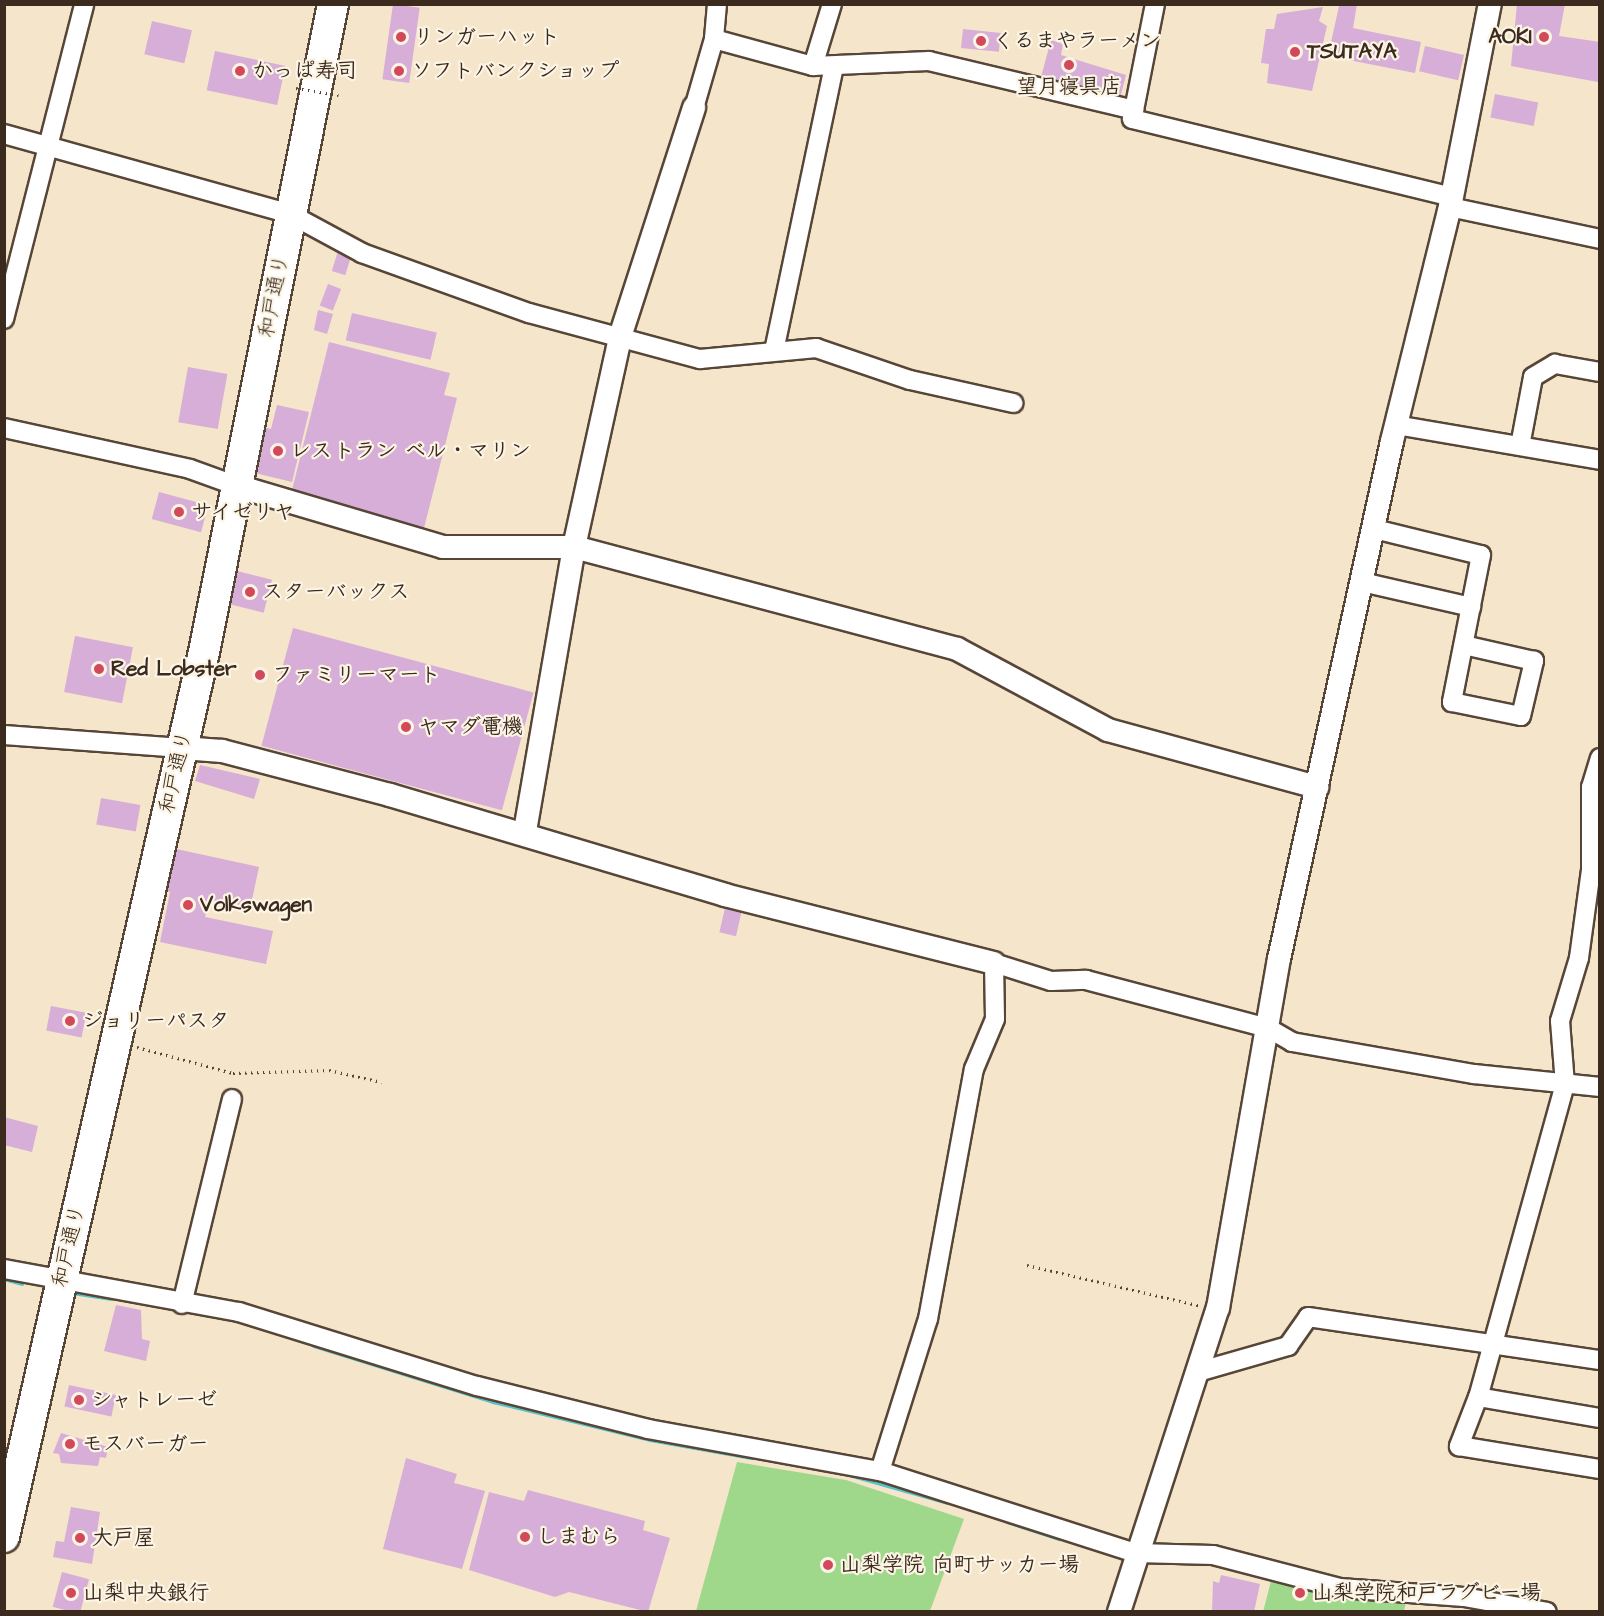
<!DOCTYPE html>
<html>
<head>
<meta charset="utf-8">
<style>
	body { margin:0 }
	#map { position:relative; width:1604px; height:1616px; overflow:hidden; background:#f5e5ca; font-family:"Architects Daughter","Klee One",sans-serif }
	div>[style] { position:absolute }
	[style*='--x'] { left:calc(var(--x)*1px); top:calc(var(--y)*1px); width:calc(var(--w)*1px); rotate:calc(var(--a)*1deg) }
	.green>* { inset:0; background:#9fd88b }
	.stream>* { height:5px; margin:-2.5px; padding:0 2.5px; transform-origin:2.5px; border-radius:2.5px; background:#54c2c8 }
	.building>* { inset:0; background:#d6aed7; transform-origin:0 0 }
	.path>* { height:3px; margin-top:-1.5px; transform-origin:0; background:repeating-linear-gradient(90deg,#574638 0 1.5px,transparent 0 6px) }
	.roads { filter:drop-shadow(2px 0 #574638) drop-shadow(-2px 0 #574638) drop-shadow(0 2px #574638) drop-shadow(0 -2px #574638) }
	.minor>* { height:18px; margin:-9px; padding:0 9px; transform-origin:9px; border-radius:9px; background:#fff }
	.tertiary>* { height:22px; margin:-11px; padding:0 11px; transform-origin:11px; border-radius:11px; background:#fff }
	.trunk>* { height:30px; margin:-15px; padding:0 15px; transform-origin:15px; border-radius:15px; background:#fff }
	.path-bridge>* { height:3px; margin-top:-1.5px; transform-origin:0; background:repeating-linear-gradient(90deg,#574638 0 1.5px,transparent 0 6px) }
	.dots>* { width:16px; height:16px; translate:-50% -50%; box-sizing:border-box; border:3px solid #fcf5e5; border-radius:50% }
	span { translate:-50% -50%; white-space:nowrap; text-align:center; line-height:1.15; -webkit-text-stroke:4.5px #fcf5e5; paint-order:stroke }
	.poi-label { font-size:21px; color:#3b2a1e; font-weight:700 }
	.left { translate:0 -50%; text-align:left }
	.right { translate:-100% -50%; text-align:right }
	.street-label { font-size:21px; color:#3b2a1e }
	.frame { position:absolute; inset:0; border:6px solid #3b2a1e; pointer-events:none }
</style>
</head>
<body>
<div id="map">
	<div class="green">
		<div style="clip-path:polygon(737px 1462px,846px 1480px,964px 1519px,930px 1611px,696px 1611px)"></div>
		<div style="clip-path:polygon(1272px 1577px,1350px 1597px,1406px 1602px,1404px 1611px,1263px 1612px)"></div>
	</div>
	<div class="stream">
		<div style="--x:4;--y:1278;--w:18;--a:16"></div>
		<div style="--x:72;--y:1292;--w:40;--a:8.5"></div>
		<div style="--x:314;--y:1345;--w:188;--a:17.4"></div>
		<div style="--x:493;--y:1401;--w:162;--a:13.6"></div>
		<div style="--x:650;--y:1439;--w:103;--a:10.1"></div>
		<div style="--x:849;--y:1474;--w:102;--a:15.9"></div>
		<div style="--x:1007;--y:1521;--w:55;--a:18.1"></div>
	</div>
	<div class="building">
		<div style="left:393px;top:4px;width:27px;height:76px;rotate:8deg"></div>
		<div style="clip-path:polygon(1357px 4px,1353px 28px,1421px 42px,1415px 73px,1328px 56px,1339px 6px)"></div>
		<div style="clip-path:polygon(1517px 4px,1565px 4px,1559px 36px,1600px 42px,1598px 82px,1511px 66px)"></div>
		<div style="clip-path:polygon(1323px 7px,1319px 21px,1327px 26px,1312px 91px,1267px 83px,1269px 64px,1261px 63px,1266px 29px,1274px 29px,1277px 14px)"></div>
		<div style="left:152px;top:21px;width:41px;height:34px;rotate:13deg"></div>
		<div style="left:963px;top:29px;width:38px;height:19px;rotate:6deg"></div>
		<div style="clip-path:polygon(1051px 40px,1063px 44px,1061px 55px,1126px 75px,1120px 98px,1041px 77px)"></div>
		<div style="left:1425px;top:46px;width:40px;height:26px;rotate:13deg"></div>
		<div style="left:215px;top:51px;width:72px;height:40px;rotate:12deg"></div>
		<div style="left:1495px;top:94px;width:44px;height:24px;rotate:11deg"></div>
		<div style="left:338px;top:251px;width:14px;height:21px;rotate:17deg"></div>
		<div style="left:328px;top:284px;width:14px;height:23px;rotate:21deg"></div>
		<div style="clip-path:polygon(318px 310px,333px 314px,327px 334px,314px 330px)"></div>
		<div style="left:352px;top:313px;width:87px;height:28px;rotate:13deg"></div>
		<div style="clip-path:polygon(329px 342px,450px 373px,444px 395px,457px 398px,424px 528px,291px 494px)"></div>
		<div style="left:188px;top:367px;width:40px;height:56px;rotate:10deg"></div>
		<div style="clip-path:polygon(277px 405px,309px 412px,292px 482px,251px 472px,263px 427px,271px 429px)"></div>
		<div style="left:159px;top:492px;width:51px;height:28px;rotate:15deg"></div>
		<div style="left:237px;top:571px;width:36px;height:34px;rotate:14deg"></div>
		<div style="left:293px;top:628px;width:249px;height:122px;rotate:15deg"></div>
		<div style="left:75px;top:636px;width:59px;height:57px;rotate:11deg"></div>
		<div style="clip-path:polygon(200px 765px,260px 779px,254px 799px,195px 781px)"></div>
		<div style="left:101px;top:798px;width:40px;height:27px;rotate:10deg"></div>
		<div style="clip-path:polygon(167px 847px,259px 867px,250px 909px,209px 901px,205px 917px,273px 931px,266px 964px,160px 942px,170px 892px,159px 887px)"></div>
		<div style="left:725px;top:908px;width:17px;height:25px;rotate:13deg"></div>
		<div style="left:51px;top:1006px;width:36px;height:25px;rotate:11deg"></div>
		<div style="clip-path:polygon(4px 1117px,38px 1126px,32px 1152px,4px 1145px)"></div>
		<div style="clip-path:polygon(116px 1305px,141px 1310px,142px 1339px,150px 1341px,146px 1361px,104px 1351px)"></div>
		<div style="left:69px;top:1385px;width:48px;height:22px;rotate:12deg"></div>
		<div style="clip-path:polygon(61px 1433px,108px 1447px,106px 1458px,100px 1457px,98px 1466px,61px 1463px,59px 1454px,53px 1453px)"></div>
		<div style="clip-path:polygon(406px 1458px,457px 1474px,454px 1483px,485px 1491px,462px 1569px,383px 1549px)"></div>
		<div style="clip-path:polygon(528px 1490px,645px 1521px,643px 1530px,670px 1538px,648px 1612px,569px 1592px,555px 1597px,469px 1570px,489px 1492px,524px 1501px)"></div>
		<div style="clip-path:polygon(71px 1507px,100px 1512px,92px 1564px,53px 1557px,56px 1541px,64px 1542px)"></div>
		<div style="left:62px;top:1572px;width:28px;height:36px;rotate:15deg"></div>
		<div style="clip-path:polygon(1221px 1575px,1260px 1584px,1254px 1612px,1212px 1612px,1213px 1581px,1219px 1583px)"></div>
	</div>
	<div class="path">
		<div style="--x:137;--y:1047;--w:99;--a:15.2"></div>
		<div style="--x:233;--y:1073;--w:96;--a:-1.8"></div>
		<div style="--x:329;--y:1070;--w:54;--a:12.8"></div>
		<div style="--x:1027;--y:1265;--w:176;--a:13.2"></div>
	</div>
	<div class="roads">
		<div class="minor">
			<div style="--x:717;--y:4;--w:35;--a:95"></div>
			<div style="--x:714;--y:39;--w:103;--a:15.3"></div>
			<div style="--x:813;--y:66;--w:116;--a:-2.5"></div>
			<div style="--x:929;--y:61;--w:211;--a:13.4"></div>
			<div style="--x:1134;--y:110;--w:108;--a:-78.8"></div>
			<div style="--x:813;--y:66;--w:65;--a:-73"></div>
			<div style="--x:694;--y:108;--w:72;--a:-73.8"></div>
			<div style="--x:1134;--y:110;--w:9;--a:103"></div>
			<div style="--x:1132;--y:119;--w:329;--a:13.7"></div>
			<div style="--x:4;--y:134;--w:297;--a:15.6"></div>
			<div style="--x:290;--y:214;--w:82;--a:28.4"></div>
			<div style="--x:362;--y:253;--w:177;--a:19.8"></div>
			<div style="--x:529;--y:313;--w:177;--a:15.1"></div>
			<div style="--x:700;--y:359;--w:117;--a:-5.4"></div>
			<div style="--x:816;--y:348;--w:99;--a:18.8"></div>
			<div style="--x:910;--y:380;--w:106;--a:12.6"></div>
			<div style="--x:1450;--y:207;--w:153;--a:12"></div>
			<div style="--x:4;--y:319;--w:325;--a:-75.7"></div>
			<div style="--x:774;--y:351;--w:290;--a:-78.1"></div>
			<div style="--x:1396;--y:425;--w:207;--a:9.7"></div>
			<div style="--x:4;--y:428;--w:190;--a:12.4"></div>
			<div style="--x:190;--y:469;--w:50;--a:19.9"></div>
			<div style="--x:1520;--y:446;--w:70;--a:-79.3"></div>
			<div style="--x:1533;--y:377;--w:26;--a:-31"></div>
			<div style="--x:1555;--y:364;--w:46;--a:10.1"></div>
			<div style="--x:1374;--y:529;--w:110;--a:13.7"></div>
			<div style="--x:1481;--y:555;--w:150;--a:101.2"></div>
			<div style="--x:1452;--y:702;--w:70;--a:11.5"></div>
			<div style="--x:1521;--y:716;--w:57;--a:-76.7"></div>
			<div style="--x:1534;--y:661;--w:72;--a:-167.1"></div>
			<div style="--x:1362;--y:582;--w:112;--a:12.9"></div>
			<div style="--x:4;--y:735;--w:178;--a:4.2"></div>
			<div style="--x:1600;--y:758;--w:30;--a:107"></div>
			<div style="--x:1591;--y:787;--w:83;--a:90"></div>
			<div style="--x:1591;--y:870;--w:89;--a:97.8"></div>
			<div style="--x:1579;--y:958;--w:66;--a:106.8"></div>
			<div style="--x:1560;--y:1021;--w:63;--a:85.5"></div>
			<div style="--x:1565;--y:1084;--w:325;--a:105.5"></div>
			<div style="--x:1478;--y:1397;--w:124;--a:9.8"></div>
			<div style="--x:4;--y:1269;--w:239;--a:10.4"></div>
			<div style="--x:239;--y:1312;--w:249;--a:17.3"></div>
			<div style="--x:477;--y:1386;--w:176;--a:14.1"></div>
			<div style="--x:648;--y:1429;--w:236;--a:10.3"></div>
			<div style="--x:880;--y:1471;--w:269;--a:17.8"></div>
			<div style="--x:1136;--y:1553;--w:77;--a:1.5"></div>
			<div style="--x:1213;--y:1555;--w:131;--a:14.6"></div>
			<div style="--x:1340;--y:1588;--w:124;--a:4.2"></div>
			<div style="--x:1464;--y:1597;--w:84;--a:10.2"></div>
			<div style="--x:182;--y:1304;--w:211;--a:-76.3"></div>
			<div style="--x:1201;--y:1371;--w:91;--a:-16"></div>
			<div style="--x:1288;--y:1346;--w:35;--a:-55"></div>
			<div style="--x:1308;--y:1317;--w:295;--a:8.4"></div>
			<div style="--x:1478;--y:1397;--w:53;--a:111.2"></div>
			<div style="--x:1459;--y:1446;--w:143;--a:9.3"></div>
			<div style="--x:880;--y:1471;--w:159;--a:-72.5"></div>
			<div style="--x:928;--y:1319;--w:254;--a:-79.6"></div>
			<div style="--x:974;--y:1069;--w:54;--a:-67.2"></div>
			<div style="--x:995;--y:1019;--w:56;--a:-91"></div>
			<div style="--x:994;--y:963;--w:60;--a:17.5"></div>
			<div style="--x:1051;--y:981;--w:35;--a:-2"></div>
			<div style="--x:1086;--y:980;--w:188;--a:14.8"></div>
			<div style="--x:1268;--y:1028;--w:28;--a:30"></div>
			<div style="--x:1292;--y:1042;--w:185;--a:10"></div>
			<div style="--x:1474;--y:1074;--w:127;--a:5.9"></div>
		</div>
		<div class="tertiary">
			<div style="--x:237;--y:486;--w:215;--a:16.5"></div>
			<div style="--x:443;--y:547;--w:131;--a:0"></div>
			<div style="--x:574;--y:547;--w:396;--a:14.9"></div>
			<div style="--x:957;--y:649;--w:171;--a:28.2"></div>
			<div style="--x:1108;--y:730;--w:217;--a:15.3"></div>
			<div style="--x:182;--y:748;--w:40;--a:4.3"></div>
			<div style="--x:222;--y:751;--w:174;--a:14.7"></div>
			<div style="--x:390;--y:795;--w:350;--a:16.6"></div>
			<div style="--x:725;--y:895;--w:277;--a:14.2"></div>
			<div style="--x:525;--y:831;--w:288;--a:-80.2"></div>
			<div style="--x:574;--y:547;--w:215;--a:-77.6"></div>
			<div style="--x:620;--y:337;--w:241;--a:-72.1"></div>
			<div style="--x:1119;--y:1612;--w:320;--a:-72"></div>
			<div style="--x:1218;--y:1308;--w:354;--a:-80.1"></div>
			<div style="--x:1279;--y:959;--w:530;--a:-77.69"></div>
			<div style="--x:1392;--y:441;--w:241;--a:-76.1"></div>
			<div style="--x:1450;--y:207;--w:207;--a:-78.9"></div>
		</div>
		<div class="trunk">
			<div style="--x:4;--y:1537;--w:907;--a:-77.27"></div>
			<div style="--x:204;--y:652;--w:661;--a:-78.74"></div>
		</div>
	</div>
	<div class="path-bridge">
		<div style="--x:296;--y:88;--w:43;--a:9.5"></div>
	</div>
	<div class="dots">
		<div style="left:401px;top:37px;background:#d1495b"></div>
		<div style="left:1544px;top:37px;background:#d1495b"></div>
		<div style="left:981px;top:41px;background:#d1495b"></div>
		<div style="left:1295px;top:52px;background:#d1495b"></div>
		<div style="left:1069px;top:65px;background:#d1495b"></div>
		<div style="left:240px;top:71px;background:#d1495b"></div>
		<div style="left:399px;top:71px;background:#d1495b"></div>
		<div style="left:278px;top:451px;background:#d1495b"></div>
		<div style="left:179px;top:512px;background:#d1495b"></div>
		<div style="left:250px;top:592px;background:#d1495b"></div>
		<div style="left:99px;top:669px;background:#d1495b"></div>
		<div style="left:260px;top:675px;background:#d1495b"></div>
		<div style="left:406px;top:727px;background:#d1495b"></div>
		<div style="left:188px;top:905px;background:#d1495b"></div>
		<div style="left:70px;top:1021px;background:#d1495b"></div>
		<div style="left:79px;top:1400px;background:#d1495b"></div>
		<div style="left:70px;top:1444px;background:#d1495b"></div>
		<div style="left:525px;top:1537px;background:#d1495b"></div>
		<div style="left:80px;top:1538px;background:#d1495b"></div>
		<div style="left:828px;top:1565px;background:#d1495b"></div>
		<div style="left:71px;top:1593px;background:#d1495b"></div>
		<div style="left:1300px;top:1593px;background:#d1495b"></div>
	</div>
	<div class="poi-label">
		<span class="left" style="left:413px;top:37px">リンガーハット</span>
		<span class="right" style="left:1532px;top:37px">AOKI</span>
		<span class="left" style="left:993px;top:41px">くるまやラーメン</span>
		<span class="left" style="left:1307px;top:52px">TSUTAYA</span>
		<span class="left" style="left:252px;top:71px">かっぱ寿司</span>
		<span class="left" style="left:411px;top:71px">ソフトバンクショップ</span>
		<span style="left:1069px;top:87px">望月寝具店</span>
		<span class="left" style="left:290px;top:451px">レストラン ベル・マリン</span>
		<span class="left" style="left:191px;top:512px">サイゼリヤ</span>
		<span class="left" style="left:262px;top:592px">スターバックス</span>
		<span class="left" style="left:111px;top:669px">Red Lobster</span>
		<span class="left" style="left:272px;top:675px">ファミリーマート</span>
		<span class="left" style="left:418px;top:727px">ヤマダ電機</span>
		<span class="left" style="left:200px;top:905px">Volkswagen</span>
		<span class="left" style="left:82px;top:1021px">ジョリーパスタ</span>
		<span class="left" style="left:91px;top:1400px">シャトレーゼ</span>
		<span class="left" style="left:82px;top:1444px">モスバーガー</span>
		<span class="left" style="left:537px;top:1537px">しまむら</span>
		<span class="left" style="left:92px;top:1538px">大戸屋</span>
		<span class="left" style="left:840px;top:1565px">山梨学院 向町サッカー場</span>
		<span class="left" style="left:83px;top:1593px">山梨中央銀行</span>
		<span class="left" style="left:1312px;top:1593px">山梨学院和戸ラグビー場</span>
	</div>
	<div class="street-label">
		<span style="left:274px;top:296px;rotate:-79deg">和戸通り</span>
		<span style="left:176px;top:772px;rotate:-77deg">和戸通り</span>
		<span style="left:69px;top:1246px;rotate:-77deg">和戸通り</span>
	</div>
	<div class="frame"></div>
</div>
</body>
</html>
